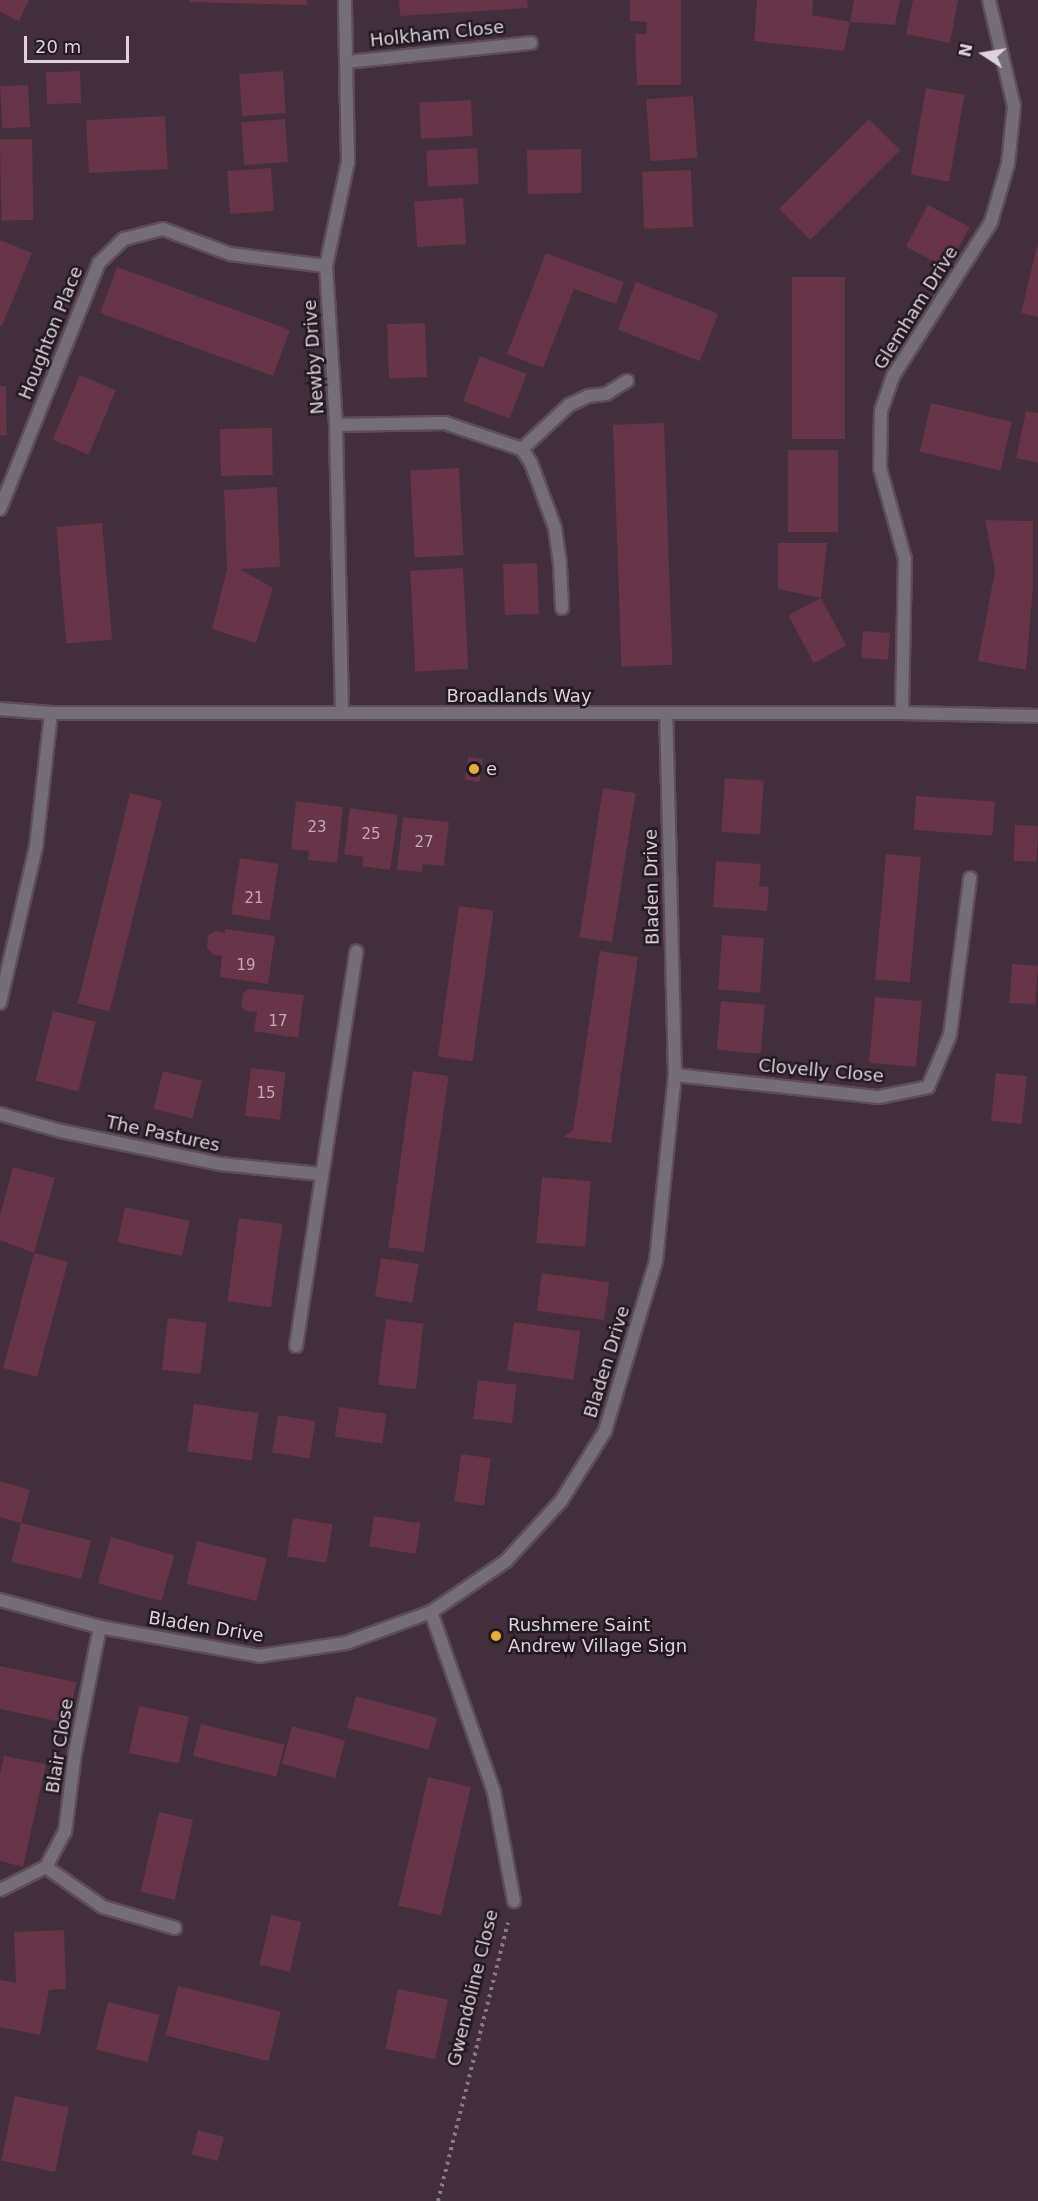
<!DOCTYPE html>
<html>
<head>
<meta charset="utf-8">
<style>
	body { margin:0 }
	#map { position:relative; width:1038px; height:2201px; overflow:hidden; background:#422e3d; font-family:"DejaVu Sans",sans-serif }
	div>[style] { position:absolute }
	[style*='--x'] { left:calc(var(--x)*1px); top:calc(var(--y)*1px); width:calc(var(--w)*1px); rotate:calc(var(--a)*1deg) }
	.building>* { inset:0; background:#673448; transform-origin:0 0 }
	.path>* { height:4px; margin-top:-2px; transform-origin:0; background:repeating-linear-gradient(90deg,#8a7a86 0 3px,transparent 0 7.5px) }
	.roads { filter:drop-shadow(2px 0 #5e4c59) drop-shadow(-2px 0 #5e4c59) drop-shadow(0 2px #5e4c59) drop-shadow(0 -2px #5e4c59) }
	.minor>* { height:12px; margin:-6px; padding:0 6px; transform-origin:6px; border-radius:6px; background:#756e78 }
	.dots>* { width:16px; height:16px; translate:-50% -50%; box-sizing:border-box; border:3px solid #231a21; border-radius:50% }
	span { translate:-50% -50%; white-space:nowrap; text-align:center; line-height:1.15; -webkit-text-stroke:5px #231a21; paint-order:stroke }
	.number-label { font-size:15px; color:#c1aab6 }
	.number-label span { -webkit-text-stroke-width:0 }
	.street-label { font-size:18px; color:#dfd2db }
	.poi-label { font-size:18px; color:#dfd2db }
	.left { translate:0 -50%; text-align:left }
	.north { position:absolute; left:954px; top:24px; width:60px; height:60px; -webkit-text-stroke:4px #231a21; paint-order:stroke; rotate:282deg; font-size:16px; font-weight:700; line-height:24px; text-align:center; color:#dfd2db }
	.north::after { content:''; display:block; margin:auto; width:21px; height:27px; background:#dfd2db; clip-path:polygon(50% 0,100% 100%,50% 72%,0 100%) }
	.scale { position:absolute; left:24px; top:36px; width:105px; height:27px; box-sizing:border-box; border:3px solid #dfd2db; border-top:0; padding-left:8px; font-size:18px; line-height:21px; white-space:nowrap; color:#dfd2db; -webkit-text-stroke:4px #231a21; paint-order:stroke }
</style>
</head>
<body>
<div id="map">
	<div class="building">
		<div style="clip-path:polygon(0 0,29px 0,19px 21px,0 12px)"></div>
		<div style="clip-path:polygon(189px 0,307px 0,307px 5px,189px 2px)"></div>
		<div style="clip-path:polygon(399px 0,527px 0,528px 8px,400px 16px)"></div>
		<div style="clip-path:polygon(630px 0,681px 0,681px 85px,637px 85px,635px 34px,646px 34px,647px 22px,630px 21px)"></div>
		<div style="clip-path:polygon(757px 0,813px 0,812px 15px,850px 22px,854px 0,900px 0,895px 25px,850px 22px,844px 51px,754px 41px)"></div>
		<div style="clip-path:polygon(913px 0,958px 0,950px 43px,906px 34px)"></div>
		<div style="left:80px;top:71px;width:32px;height:34px;rotate:88deg"></div>
		<div style="left:283px;top:71px;width:42px;height:44px;rotate:86deg"></div>
		<div style="left:28px;top:85px;width:42px;height:28px;rotate:87deg"></div>
		<div style="left:926px;top:88px;width:39px;height:88px;rotate:10deg"></div>
		<div style="left:693px;top:96px;width:62px;height:47px;rotate:86deg"></div>
		<div style="left:471px;top:100px;width:36px;height:52px;rotate:87deg"></div>
		<div style="left:165px;top:116px;width:53px;height:79px;rotate:87deg"></div>
		<div style="left:285px;top:119px;width:43px;height:44px;rotate:86deg"></div>
		<div style="left:869px;top:119px;width:44px;height:127px;rotate:45deg"></div>
		<div style="left:32px;top:139px;width:81px;height:32px;rotate:89deg"></div>
		<div style="left:477px;top:148px;width:36px;height:51px;rotate:87deg"></div>
		<div style="left:581px;top:149px;width:44px;height:54px;rotate:89deg"></div>
		<div style="left:271px;top:168px;width:43px;height:44px;rotate:86deg"></div>
		<div style="left:691px;top:170px;width:57px;height:49px;rotate:88deg"></div>
		<div style="left:463px;top:198px;width:46px;height:49px;rotate:86deg"></div>
		<div style="left:928px;top:205px;width:47px;height:47px;rotate:28deg"></div>
		<div style="clip-path:polygon(0 240px,32px 253px,2px 326px,0 325px)"></div>
		<div style="clip-path:polygon(1038px 242px,1038px 317px,1021px 313px)"></div>
		<div style="clip-path:polygon(546px 253px,624px 282px,616px 304px,574px 289px,543px 368px,507px 354px)"></div>
		<div style="left:117px;top:267px;width:184px;height:49px;rotate:20deg"></div>
		<div style="left:792px;top:277px;width:53px;height:162px"></div>
		<div style="left:636px;top:282px;width:88px;height:51px;rotate:21deg"></div>
		<div style="left:425px;top:323px;width:54px;height:38px;rotate:88deg"></div>
		<div style="left:480px;top:356px;width:50px;height:48px;rotate:21deg"></div>
		<div style="left:80px;top:375px;width:39px;height:70px;rotate:23deg"></div>
		<div style="clip-path:polygon(0 386px,6px 386px,7px 435px,0 435px)"></div>
		<div style="left:931px;top:403px;width:83px;height:50px;rotate:13deg"></div>
		<div style="clip-path:polygon(1026px 411px,1038px 413px,1038px 463px,1016px 458px)"></div>
		<div style="left:664px;top:423px;width:242px;height:51px;rotate:88deg"></div>
		<div style="left:272px;top:428px;width:47px;height:52px;rotate:89deg"></div>
		<div style="left:788px;top:450px;width:50px;height:82px"></div>
		<div style="left:459px;top:468px;width:87px;height:49px;rotate:87deg"></div>
		<div style="clip-path:polygon(277px 487px,280px 567px,240px 569px,273px 588px,256px 643px,212px 629px,227px 569px,224px 490px)"></div>
		<div style="clip-path:polygon(985px 520px,1033px 521px,1033px 586px,1026px 670px,978px 661px,995px 571px)"></div>
		<div style="left:102px;top:523px;width:117px;height:46px;rotate:85deg"></div>
		<div style="clip-path:polygon(778px 543px,827px 543px,821px 598px,778px 589px)"></div>
		<div style="left:537px;top:563px;width:51px;height:34px;rotate:88deg"></div>
		<div style="left:463px;top:568px;width:101px;height:53px;rotate:87deg"></div>
		<div style="left:821px;top:598px;width:54px;height:37px;rotate:62deg"></div>
		<div style="left:863px;top:631px;width:27px;height:27px;rotate:4deg"></div>
		<div style="left:468px;top:757px;width:15px;height:23px;rotate:8deg"></div>
		<div style="left:725px;top:778px;width:39px;height:54px;rotate:4deg"></div>
		<div style="left:603px;top:788px;width:33px;height:151px;rotate:9deg"></div>
		<div style="left:130px;top:793px;width:33px;height:217px;rotate:14deg"></div>
		<div style="left:916px;top:796px;width:79px;height:34px;rotate:4deg"></div>
		<div style="clip-path:polygon(296px 801px,343px 807px,337px 863px,308px 860px,309px 851px,291px 849px)"></div>
		<div style="clip-path:polygon(350px 808px,398px 815px,390px 870px,362px 866px,363px 857px,344px 854px)"></div>
		<div style="clip-path:polygon(403px 817px,449px 822px,444px 866px,423px 864px,422px 872px,397px 870px)"></div>
		<div style="left:1015px;top:825px;width:23px;height:36px;rotate:2deg"></div>
		<div style="left:886px;top:854px;width:35px;height:126px;rotate:5deg"></div>
		<div style="left:240px;top:858px;width:39px;height:57px;rotate:9deg"></div>
		<div style="clip-path:polygon(716px 861px,761px 864px,759px 886px,769px 887px,767px 911px,713px 907px)"></div>
		<div style="left:459px;top:906px;width:35px;height:152px;rotate:8deg"></div>
		<div style="clip-path:polygon(225px 929px,275px 936px,268px 984px,220px 977px,222px 956px,214px 955px,207px 948px,208px 936px,215px 931px,225px 933px)"></div>
		<div style="left:722px;top:935px;width:42px;height:55px;rotate:4deg"></div>
		<div style="clip-path:polygon(600px 951px,638px 957px,611px 1143px,563px 1137px,573px 1130px)"></div>
		<div style="left:1012px;top:964px;width:26px;height:39px;rotate:4deg"></div>
		<div style="clip-path:polygon(249px 989px,304px 995px,298px 1038px,254px 1031px,257px 1012px,246px 1011px,241px 1007px,243px 993px)"></div>
		<div style="left:875px;top:997px;width:47px;height:66px;rotate:5deg"></div>
		<div style="left:721px;top:1001px;width:44px;height:49px;rotate:5deg"></div>
		<div style="left:53px;top:1011px;width:44px;height:72px;rotate:14deg"></div>
		<div style="left:251px;top:1068px;width:35px;height:48px;rotate:7deg"></div>
		<div style="left:163px;top:1071px;width:40px;height:39px;rotate:14deg"></div>
		<div style="left:413px;top:1071px;width:36px;height:178px;rotate:8deg"></div>
		<div style="left:996px;top:1073px;width:31px;height:48px;rotate:6deg"></div>
		<div style="clip-path:polygon(13px 1167px,55px 1178px,34px 1253px,0 1240px,0 1216px)"></div>
		<div style="left:542px;top:1177px;width:49px;height:66px;rotate:5deg"></div>
		<div style="left:125px;top:1207px;width:66px;height:36px;rotate:12deg"></div>
		<div style="left:239px;top:1218px;width:44px;height:84px;rotate:8deg"></div>
		<div style="left:34px;top:1253px;width:35px;height:119px;rotate:15deg"></div>
		<div style="left:381px;top:1258px;width:38px;height:39px;rotate:9deg"></div>
		<div style="left:542px;top:1273px;width:68px;height:38px;rotate:8deg"></div>
		<div style="left:168px;top:1318px;width:39px;height:52px;rotate:7deg"></div>
		<div style="left:386px;top:1319px;width:38px;height:66px;rotate:7deg"></div>
		<div style="left:514px;top:1322px;width:67px;height:49px;rotate:8deg"></div>
		<div style="left:478px;top:1380px;width:39px;height:39px;rotate:7deg"></div>
		<div style="left:194px;top:1404px;width:65px;height:48px;rotate:8deg"></div>
		<div style="left:339px;top:1407px;width:48px;height:30px;rotate:8deg"></div>
		<div style="left:278px;top:1415px;width:38px;height:38px;rotate:9deg"></div>
		<div style="left:461px;top:1454px;width:30px;height:48px;rotate:8deg"></div>
		<div style="clip-path:polygon(0 1481px,30px 1490px,21px 1523px,0 1517px)"></div>
		<div style="left:374px;top:1516px;width:47px;height:31px;rotate:9deg"></div>
		<div style="left:293px;top:1518px;width:40px;height:39px;rotate:9deg"></div>
		<div style="left:21px;top:1523px;width:72px;height:40px;rotate:14deg"></div>
		<div style="left:111px;top:1537px;width:66px;height:48px;rotate:16deg"></div>
		<div style="left:197px;top:1541px;width:72px;height:44px;rotate:14deg"></div>
		<div style="left:0;top:1666px;width:78px;height:42px;rotate:12deg"></div>
		<div style="left:356px;top:1696px;width:84px;height:33px;rotate:15deg"></div>
		<div style="left:139px;top:1706px;width:51px;height:48px;rotate:12deg"></div>
		<div style="left:201px;top:1724px;width:86px;height:33px;rotate:14deg"></div>
		<div style="left:292px;top:1726px;width:55px;height:39px;rotate:15deg"></div>
		<div style="clip-path:polygon(4px 1756px,46px 1764px,23px 1867px,0 1861px,0 1774px)"></div>
		<div style="left:428px;top:1777px;width:44px;height:132px;rotate:13deg"></div>
		<div style="left:159px;top:1812px;width:35px;height:82px;rotate:13deg"></div>
		<div style="left:271px;top:1915px;width:31px;height:51px;rotate:13deg"></div>
		<div style="clip-path:polygon(64px 1930px,66px 1989px,49px 1990px,40px 2035px,0 2027px,0 1980px,16px 1983px,14px 1932px)"></div>
		<div style="left:178px;top:1986px;width:106px;height:51px;rotate:14deg"></div>
		<div style="left:398px;top:1989px;width:51px;height:61px;rotate:12deg"></div>
		<div style="left:108px;top:2002px;width:53px;height:49px;rotate:14deg"></div>
		<div style="left:15px;top:2096px;width:55px;height:66px;rotate:12deg"></div>
		<div style="left:198px;top:2130px;width:27px;height:25px;rotate:15deg"></div>
	</div>
	<div class="path">
		<div style="--x:438;--y:2201;--w:287;--a:-75.9"></div>
	</div>
	<div class="roads">
		<div class="minor">
			<div style="--x:347;--y:62;--w:185;--a:-5.9"></div>
			<div style="--x:336;--y:425;--w:109;--a:-1.1"></div>
			<div style="--x:445;--y:423;--w:81;--a:18.7"></div>
			<div style="--x:522;--y:449;--w:17;--a:57"></div>
			<div style="--x:531;--y:463;--w:69;--a:69.7"></div>
			<div style="--x:555;--y:528;--w:37;--a:82"></div>
			<div style="--x:560;--y:565;--w:43;--a:87.3"></div>
			<div style="--x:522;--y:449;--w:64;--a:-43.1"></div>
			<div style="--x:569;--y:405;--w:21;--a:-25"></div>
			<div style="--x:588;--y:396;--w:18;--a:-6"></div>
			<div style="--x:606;--y:394;--w:25;--a:-32"></div>
			<div style="--x:0;--y:509;--w:265;--a:-68.1"></div>
			<div style="--x:99;--y:263;--w:35;--a:-44"></div>
			<div style="--x:124;--y:239;--w:40;--a:-14.4"></div>
			<div style="--x:163;--y:229;--w:72;--a:20.5"></div>
			<div style="--x:230;--y:254;--w:97;--a:7.1"></div>
			<div style="--x:0;--y:709;--w:51;--a:4.5"></div>
			<div style="--x:51;--y:713;--w:851;--a:0"></div>
			<div style="--x:902;--y:713;--w:136;--a:1.3"></div>
			<div style="--x:342;--y:713;--w:288;--a:-91.2"></div>
			<div style="--x:336;--y:425;--w:159;--a:-93.6"></div>
			<div style="--x:326;--y:266;--w:106;--a:-78.1"></div>
			<div style="--x:348;--y:162;--w:162;--a:-91.1"></div>
			<div style="--x:902;--y:713;--w:154;--a:-88.9"></div>
			<div style="--x:905;--y:559;--w:94;--a:-105.4"></div>
			<div style="--x:880;--y:468;--w:57;--a:-89"></div>
			<div style="--x:881;--y:411;--w:37;--a:-71"></div>
			<div style="--x:893;--y:376;--w:183;--a:-57.5"></div>
			<div style="--x:991;--y:222;--w:60;--a:-73.7"></div>
			<div style="--x:1008;--y:164;--w:58;--a:-84.1"></div>
			<div style="--x:1014;--y:106;--w:109;--a:-103.3"></div>
			<div style="--x:0;--y:1003;--w:160;--a:-77"></div>
			<div style="--x:36;--y:847;--w:135;--a:-83.6"></div>
			<div style="--x:675;--y:1075;--w:205;--a:6.2"></div>
			<div style="--x:879;--y:1097;--w:50;--a:-11.5"></div>
			<div style="--x:928;--y:1087;--w:56;--a:-67.1"></div>
			<div style="--x:950;--y:1035;--w:158;--a:-82.7"></div>
			<div style="--x:0;--y:1114;--w:63;--a:15.6"></div>
			<div style="--x:61;--y:1131;--w:162;--a:11.7"></div>
			<div style="--x:220;--y:1164;--w:101;--a:5.7"></div>
			<div style="--x:296;--y:1346;--w:399;--a:-81.3"></div>
			<div style="--x:0;--y:1600;--w:104;--a:15.1"></div>
			<div style="--x:100;--y:1627;--w:162;--a:10.3"></div>
			<div style="--x:259;--y:1656;--w:88;--a:-8.5"></div>
			<div style="--x:346;--y:1643;--w:90;--a:-20"></div>
			<div style="--x:431;--y:1612;--w:91;--a:-34.2"></div>
			<div style="--x:506;--y:1561;--w:81;--a:-47.5"></div>
			<div style="--x:561;--y:1501;--w:83;--a:-57.8"></div>
			<div style="--x:605;--y:1431;--w:177;--a:-73.3"></div>
			<div style="--x:656;--y:1261;--w:187;--a:-84.2"></div>
			<div style="--x:675;--y:1075;--w:361;--a:-91.4"></div>
			<div style="--x:431;--y:1612;--w:191;--a:70.7"></div>
			<div style="--x:494;--y:1792;--w:111;--a:79.6"></div>
			<div style="--x:46;--y:1867;--w:40;--a:-62"></div>
			<div style="--x:65;--y:1832;--w:80;--a:-82.8"></div>
			<div style="--x:75;--y:1753;--w:128;--a:-78.8"></div>
			<div style="--x:0;--y:1890;--w:51;--a:-26.6"></div>
			<div style="--x:46;--y:1867;--w:70;--a:35.1"></div>
			<div style="--x:103;--y:1907;--w:75;--a:16.3"></div>
		</div>
	</div>
	<div class="dots">
		<div style="left:474px;top:769px;background:#e7ac37"></div>
		<div style="left:496px;top:1636px;background:#e7ac37"></div>
	</div>
	<div class="number-label">
		<span style="left:317px;top:828px">23</span>
		<span style="left:371px;top:835px">25</span>
		<span style="left:424px;top:843px">27</span>
		<span style="left:254px;top:899px">21</span>
		<span style="left:246px;top:966px">19</span>
		<span style="left:278px;top:1022px">17</span>
		<span style="left:266px;top:1094px">15</span>
	</div>
	<div class="street-label">
		<span style="left:437px;top:34px;rotate:-6deg">Holkham Close</span>
		<span style="left:916px;top:308px;rotate:-58deg">Glemham Drive</span>
		<span style="left:51px;top:333px;rotate:-68deg">Houghton Place</span>
		<span style="left:314px;top:357px;rotate:-94deg">Newby Drive</span>
		<span style="left:519px;top:696px">Broadlands Way</span>
		<span style="left:652px;top:887px;rotate:-91deg">Bladen Drive</span>
		<span style="left:821px;top:1071px;rotate:5deg">Clovelly Close</span>
		<span style="left:163px;top:1134px;rotate:12deg">The Pastures</span>
		<span style="left:607px;top:1362px;rotate:-73deg">Bladen Drive</span>
		<span style="left:206px;top:1627px;rotate:9deg">Bladen Drive</span>
		<span style="left:60px;top:1746px;rotate:-81deg">Blair Close</span>
		<span style="left:473px;top:1988px;rotate:-76deg">Gwendoline Close</span>
	</div>
	<div class="poi-label">
		<span class="left" style="left:486px;top:769px">e</span>
		<span class="left" style="left:508px;top:1636px">Rushmere Saint<br>Andrew Village Sign</span>
	</div>
	<div class="north">N</div>
	<div class="scale">20 m</div>
</div>
</body>
</html>
